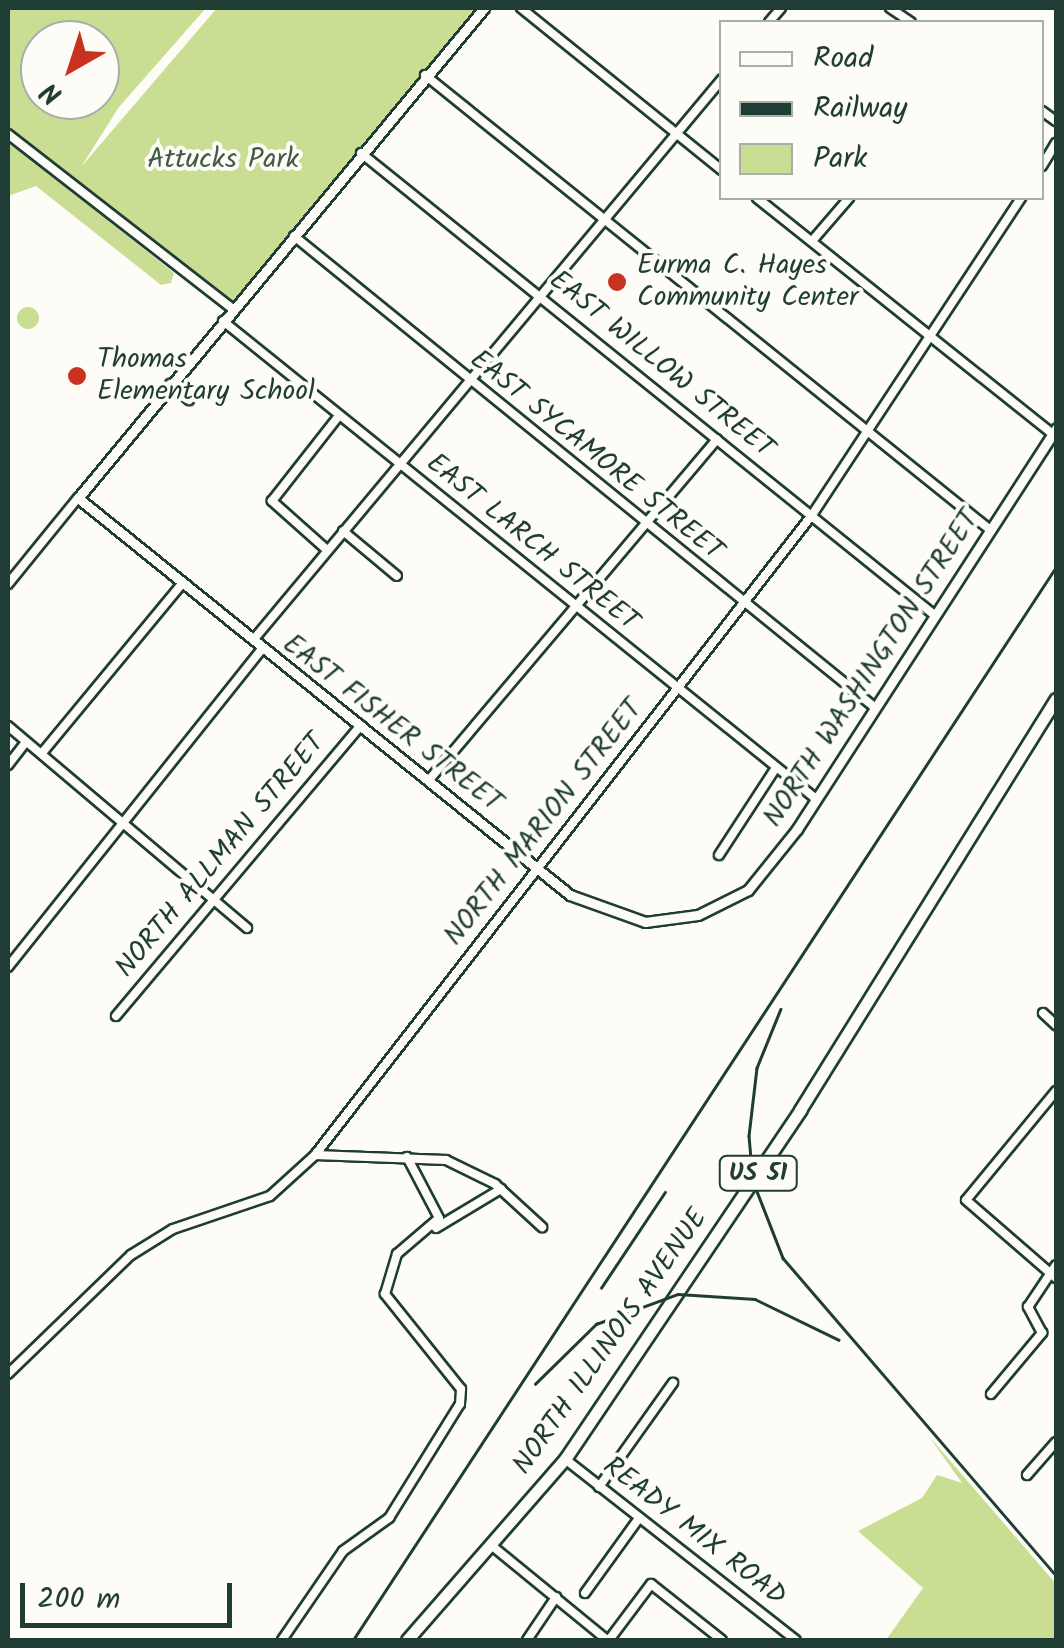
<!DOCTYPE html>
<html>
<head>
<meta charset="utf-8">
<style>
	body { margin:0 }
	#map { position:relative; width:1064px; height:1648px; overflow:hidden; background:#fdfcf7; font-family:Kalam,sans-serif }
	div>[style] { position:absolute }
	[style*='--x'] { left:calc(var(--x)*1px); top:calc(var(--y)*1px); width:calc(var(--w)*1px); rotate:calc(var(--a)*1deg) }
	.green>* { inset:0; background:#cade93 }
	.round { border-radius:50% }
	.roads { filter:drop-shadow(2px 0 #1f3d34) drop-shadow(-2px 0 #1f3d34) drop-shadow(0 2px #1f3d34) drop-shadow(0 -2px #1f3d34) }
	.minor>* { height:8px; margin:-4px; padding:0 4px; transform-origin:4px; border-radius:4px; background:#fdfcf7 }
	.tertiary>* { height:9px; margin:-4.5px; padding:0 4.5px; transform-origin:4.5px; border-radius:4.5px; background:#fdfcf7 }
	.primary>* { height:11px; margin:-5.5px; padding:0 5.5px; transform-origin:5.5px; border-radius:5.5px; background:#fdfcf7 }
	.rail>* { height:2.5px; margin:-1.25px; padding:0 1.25px; transform-origin:1.25px; border-radius:1.25px; background:#1f3d34 }
	.dots>* { width:28px; height:28px; translate:-50% -50%; box-sizing:border-box; border:5px solid #fdfcf7; border-radius:50% }
	span { translate:-50% -50%; white-space:nowrap; text-align:center; line-height:1.15; -webkit-text-stroke:8px #fdfcf7; paint-order:stroke }
	.shield-label span { padding:2px 8px; background:#fdfcf7; border:2px solid; border-radius:8px; -webkit-text-stroke-width:0 }
	.shield-label { font-size:25px; color:#1f3d34; font-weight:700 }
	.park-label { font-size:28px; color:#415d47 }
	.poi-label { font-size:28px; color:#1f3d34 }
	.left { translate:0 -50%; text-align:left }
	.street-label { font-size:28px; color:#1f3d34 }
	.frame { position:absolute; inset:0; border:10px solid #1f3d34; pointer-events:none }
	.legend { position:absolute; left:719px; top:20px; width:325px; height:180px; box-sizing:border-box; background:#fdfcf7; border:2px solid #a4b0a9; margin:0; padding:12px 18px; list-style:none; font-size:30px; color:#1f3d34 }
	.legend li { display:flex; align-items:center; gap:20px; height:50px }
	.legend b { width:50px; border:2px solid #a4b0a9 }
	.north { position:absolute; left:20px; top:20px; width:100px; height:100px; box-sizing:border-box; background:#fdfcf7; border:2px solid #a4b0a9; border-radius:50%; rotate:219deg; font-size:28px; font-weight:700; line-height:40px; text-align:center; color:#1f3d34 }
	.north::after { content:''; display:block; margin:auto; width:35px; height:45px; background:#c8321e; clip-path:polygon(50% 0,100% 100%,50% 72%,0 100%) }
	.scale { position:absolute; left:20px; top:1583px; width:212px; height:45px; box-sizing:border-box; border:5px solid #1f3d34; border-top:0; padding-left:12px; font-size:30px; line-height:35px; white-space:nowrap; color:#1f3d34; -webkit-text-stroke:8px #fdfcf7; paint-order:stroke }
</style>
</head>
<body>
<div id="map">
	<div class="green">
		<div style="clip-path:polygon(evenodd,8px 8px,206px 8px,119px 107px,81px 167px,217px 8px,485px 8px,233px 309px,8px 128px,8px 8px,40px 40px,100px 40px,100px 100px,40px 100px,40px 40px)"></div>
		<div style="clip-path:polygon(8px 141px,174px 273px,171px 283px,161px 285px,36px 186px,8px 196px)"></div>
		<div class="round" style="left:17px;top:307px;width:22px;height:22px"></div>
		<div style="clip-path:polygon(928px 1435px,1056px 1584px,1056px 1640px,886px 1640px,923px 1588px,858px 1531px,922px 1498px,937px 1475px,962px 1483px)"></div>
	</div>
	<div class="roads">
		<div class="minor">
			<div style="--x:521;--y:8;--w:258;--a:38.9"></div>
			<div style="--x:890;--y:8;--w:25;--a:34"></div>
			<div style="--x:769;--y:22;--w:18;--a:-49"></div>
			<div style="--x:425;--y:75;--w:724;--a:38.83"></div>
			<div style="--x:1042;--y:111;--w:17;--a:36"></div>
			<div style="--x:8;--y:134;--w:285;--a:37.9"></div>
			<div style="--x:361;--y:153;--w:733;--a:38.86"></div>
			<div style="--x:1042;--y:166;--w:27;--a:-59"></div>
			<div style="--x:757;--y:198;--w:379;--a:38.6"></div>
			<div style="--x:294;--y:236;--w:746;--a:39.07"></div>
			<div style="--x:812;--y:241;--w:57;--a:-49.3"></div>
			<div style="--x:223;--y:321;--w:760;--a:38.86"></div>
			<div style="--x:170;--y:384;--w:25;--a:40"></div>
			<div style="--x:343;--y:531;--w:70;--a:39.8"></div>
			<div style="--x:327;--y:550;--w:74;--a:-138.3"></div>
			<div style="--x:272;--y:501;--w:105;--a:-51.9"></div>
			<div style="--x:8;--y:584;--w:111;--a:-50.9"></div>
			<div style="--x:254;--y:639;--w:730;--a:-50.11"></div>
			<div style="--x:8;--y:726;--w:313;--a:40.2"></div>
			<div style="--x:42;--y:753;--w:218;--a:-50.4"></div>
			<div style="--x:8;--y:765;--w:29;--a:-52"></div>
			<div style="--x:429;--y:780;--w:446;--a:-49.8"></div>
			<div style="--x:719;--y:855;--w:103;--a:-56.9"></div>
			<div style="--x:8;--y:967;--w:406;--a:-51.4"></div>
			<div style="--x:1043;--y:1013;--w:18;--a:43"></div>
			<div style="--x:116;--y:1016;--w:380;--a:-49.9"></div>
			<div style="--x:1056;--y:1091;--w:141;--a:129.5"></div>
			<div style="--x:966;--y:1200;--w:119;--a:40.9"></div>
			<div style="--x:315;--y:1155;--w:131;--a:2.2"></div>
			<div style="--x:446;--y:1160;--w:55;--a:26.1"></div>
			<div style="--x:495;--y:1184;--w:64;--a:42.5"></div>
			<div style="--x:436;--y:1228;--w:76;--a:-31"></div>
			<div style="--x:8;--y:1374;--w:171;--a:-44.1"></div>
			<div style="--x:131;--y:1255;--w:49;--a:-31.8"></div>
			<div style="--x:173;--y:1229;--w:102;--a:-18.8"></div>
			<div style="--x:270;--y:1196;--w:61;--a:-42.3"></div>
			<div style="--x:315;--y:1155;--w:810;--a:-52.17"></div>
			<div style="--x:812;--y:515;--w:380;--a:-56.6"></div>
			<div style="--x:991;--y:1394;--w:80;--a:-50.1"></div>
			<div style="--x:1042;--y:1333;--w:30;--a:-118"></div>
			<div style="--x:1028;--y:1307;--w:50;--a:-56.3"></div>
			<div style="--x:565;--y:1459;--w:293;--a:38.1"></div>
			<div style="--x:1027;--y:1475;--w:44;--a:-48.7"></div>
			<div style="--x:599;--y:1487;--w:128;--a:-54.6"></div>
			<div style="--x:491;--y:1545;--w:150;--a:39.3"></div>
			<div style="--x:585;--y:1593;--w:92;--a:-54.2"></div>
			<div style="--x:282;--y:1640;--w:108;--a:-55.6"></div>
			<div style="--x:343;--y:1551;--w:57;--a:-35.7"></div>
			<div style="--x:389;--y:1518;--w:134;--a:-58.1"></div>
			<div style="--x:460;--y:1404;--w:15;--a:-86"></div>
			<div style="--x:461;--y:1389;--w:122;--a:-128.7"></div>
			<div style="--x:385;--y:1294;--w:42;--a:-73.3"></div>
			<div style="--x:397;--y:1254;--w:55;--a:-40.6"></div>
			<div style="--x:439;--y:1218;--w:69;--a:-117.7"></div>
			<div style="--x:527;--y:1640;--w:52;--a:-56"></div>
			<div style="--x:609;--y:1640;--w:70;--a:-53.1"></div>
			<div style="--x:651;--y:1584;--w:90;--a:38.3"></div>
		</div>
		<div class="tertiary">
			<div style="--x:484;--y:8;--w:636;--a:129.64"></div>
			<div style="--x:78;--y:498;--w:632;--a:38.9"></div>
			<div style="--x:570;--y:895;--w:80;--a:19.8"></div>
			<div style="--x:645;--y:922;--w:53;--a:-7.5"></div>
			<div style="--x:698;--y:915;--w:56;--a:-26.6"></div>
			<div style="--x:748;--y:890;--w:78;--a:-51.2"></div>
			<div style="--x:797;--y:829;--w:477;--a:-57.1"></div>
		</div>
		<div class="primary">
			<div style="--x:407;--y:1640;--w:240;--a:-48.9"></div>
			<div style="--x:565;--y:1459;--w:421;--a:-56"></div>
			<div style="--x:800;--y:1110;--w:484;--a:-58.1"></div>
		</div>
	</div>
	<div class="rail">
		<div style="--x:781;--y:1009;--w:64;--a:112.1"></div>
		<div style="--x:757;--y:1068;--w:68;--a:96.7"></div>
		<div style="--x:749;--y:1136;--w:45;--a:84.9"></div>
		<div style="--x:753;--y:1181;--w:83;--a:68.7"></div>
		<div style="--x:783;--y:1258;--w:418;--a:49.3"></div>
		<div style="--x:601;--y:1288;--w:115;--a:-56.3"></div>
		<div style="--x:535;--y:1384;--w:86;--a:-44.5"></div>
		<div style="--x:596;--y:1324;--w:87;--a:-20.1"></div>
		<div style="--x:678;--y:1294;--w:77;--a:3.7"></div>
		<div style="--x:755;--y:1299;--w:93;--a:26"></div>
		<div style="--x:353;--y:1640;--w:1283;--a:-56.77"></div>
	</div>
	<div class="dots">
		<div style="left:617px;top:282px;background:#c8321e"></div>
		<div style="left:77px;top:376px;background:#c8321e"></div>
	</div>
	<div class="shield-label">
		<span style="left:758px;top:1173px">US 51</span>
	</div>
	<div class="park-label">
		<span style="left:223px;top:160px">Attucks Park</span>
	</div>
	<div class="poi-label">
		<span class="left" style="left:637px;top:282px">Eurma C. Hayes<br>Community Center</span>
		<span class="left" style="left:97px;top:376px">Thomas<br>Elementary School</span>
	</div>
	<div class="street-label">
		<span style="left:661px;top:365px;rotate:39deg">EAST WILLOW STREET</span>
		<span style="left:596px;top:456px;rotate:39deg">EAST SYCAMORE STREET</span>
		<span style="left:532px;top:543px;rotate:39deg">EAST LARCH STREET</span>
		<span style="left:872px;top:669px;rotate:-57deg">NORTH WASHINGTON STREET</span>
		<span style="left:392px;top:724px;rotate:38deg">EAST FISHER STREET</span>
		<span style="left:544px;top:823px;rotate:-52deg">NORTH MARION STREET</span>
		<span style="left:221px;top:856px;rotate:-50deg">NORTH ALLMAN STREET</span>
		<span style="left:611px;top:1342px;rotate:-55deg">NORTH ILLINOIS AVENUE</span>
		<span style="left:694px;top:1532px;rotate:38deg">READY MIX ROAD</span>
	</div>
	<div class="frame"></div>
	<ul class="legend">
	<li><b style="height:12px;background:#fdfcf7"></b>Road</li>
	<li><b style="height:12px;background:#1f3d34"></b>Railway</li>
	<li><b style="height:28px;background:#cade93"></b>Park</li>
	</ul>
	<div class="north">N</div>
	<div class="scale">200 m</div>
</div>
</body>
</html>
